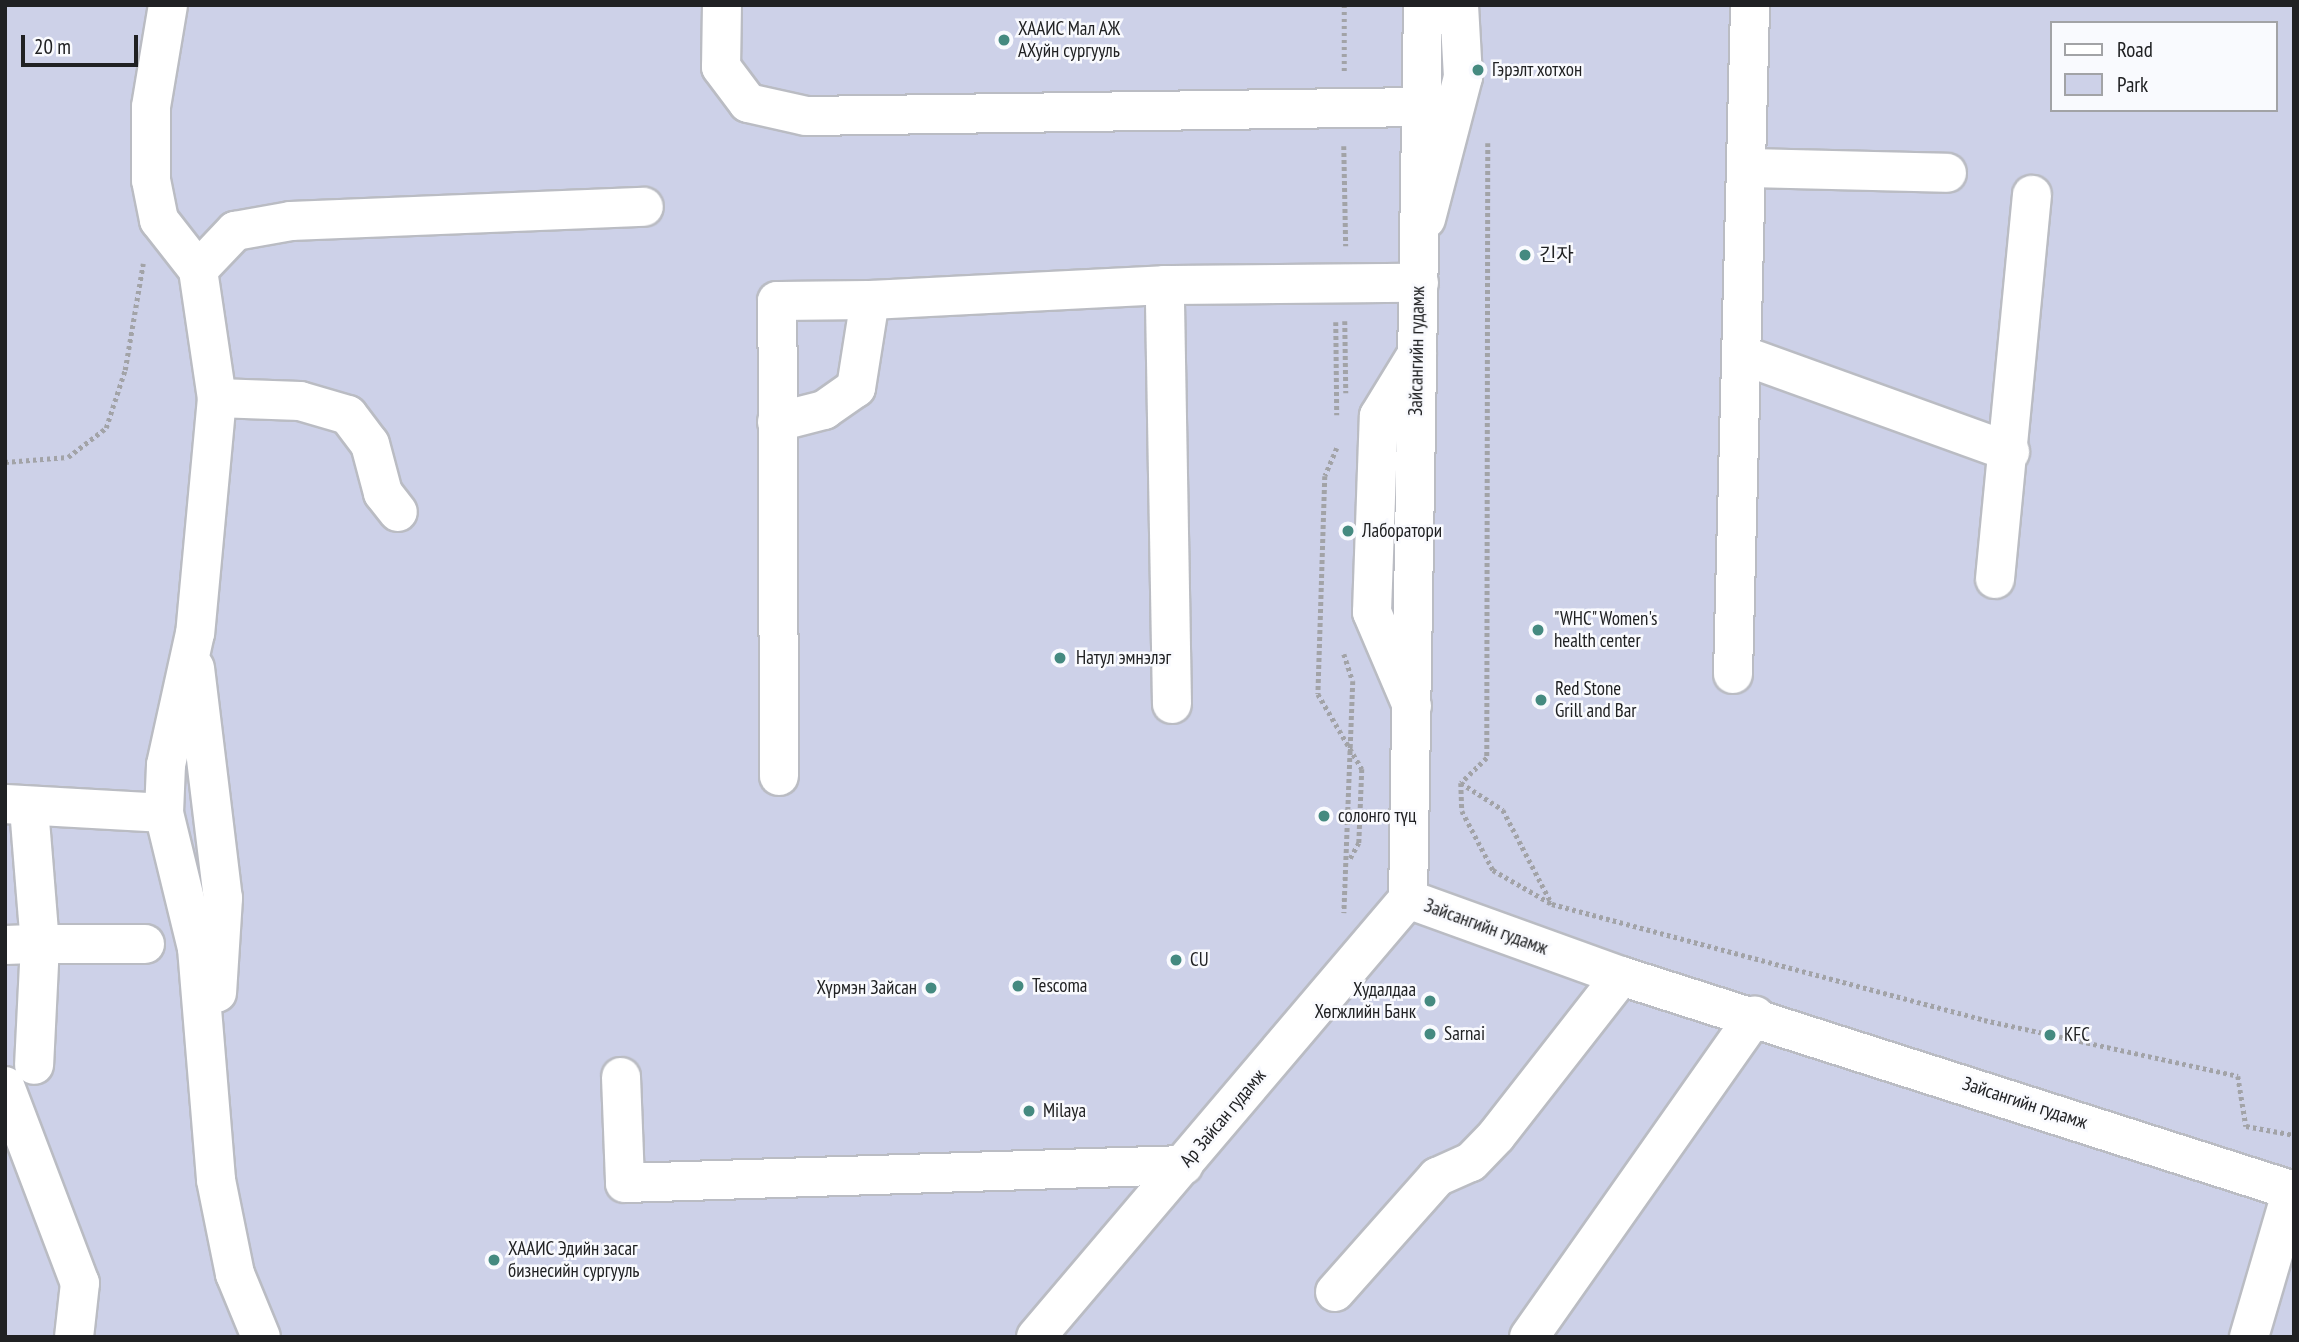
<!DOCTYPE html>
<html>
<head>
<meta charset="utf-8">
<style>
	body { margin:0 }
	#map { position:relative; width:2299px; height:1342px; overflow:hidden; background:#f9fafe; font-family:"PT Sans Narrow","Noto Sans KR",sans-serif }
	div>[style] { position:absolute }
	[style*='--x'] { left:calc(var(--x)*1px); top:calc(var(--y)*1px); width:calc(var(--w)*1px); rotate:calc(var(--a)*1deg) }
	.green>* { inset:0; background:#cdd1e8 }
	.path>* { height:4.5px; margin-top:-2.25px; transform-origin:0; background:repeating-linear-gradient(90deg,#a2a3a7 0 3.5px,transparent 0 7px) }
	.roads { filter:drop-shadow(2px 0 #babcc3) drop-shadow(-2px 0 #babcc3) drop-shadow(0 2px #babcc3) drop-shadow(0 -2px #babcc3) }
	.minor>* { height:38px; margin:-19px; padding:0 19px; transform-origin:19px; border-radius:19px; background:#fff }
	.major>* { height:38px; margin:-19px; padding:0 19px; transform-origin:19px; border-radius:19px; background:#fff }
	.dots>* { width:19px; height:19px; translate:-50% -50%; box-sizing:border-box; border:4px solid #f9fafe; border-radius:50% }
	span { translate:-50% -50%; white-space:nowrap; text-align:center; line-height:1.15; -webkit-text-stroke:5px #f9fafe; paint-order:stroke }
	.poi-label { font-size:19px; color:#202123 }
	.left { translate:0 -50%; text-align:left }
	.right { translate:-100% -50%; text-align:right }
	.street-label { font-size:19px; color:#202123 }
	.frame { position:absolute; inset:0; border:7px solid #202123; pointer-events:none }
	.legend { position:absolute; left:2050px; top:21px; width:228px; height:91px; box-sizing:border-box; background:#f9fafe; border:2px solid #a2a3a6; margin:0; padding:9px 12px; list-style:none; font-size:21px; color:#202123 }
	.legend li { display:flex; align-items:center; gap:14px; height:35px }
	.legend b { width:35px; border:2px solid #a2a3a6 }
	.scale { position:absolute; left:21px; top:35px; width:117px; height:32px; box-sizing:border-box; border:4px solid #202123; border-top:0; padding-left:9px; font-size:21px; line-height:24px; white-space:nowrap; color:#202123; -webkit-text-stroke:5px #f9fafe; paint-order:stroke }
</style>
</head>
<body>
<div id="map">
	<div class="green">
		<div style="clip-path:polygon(evenodd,5px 5px,2294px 5px,2294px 1337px,5px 1337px,5px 5px,2052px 23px,2276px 23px,2276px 110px,2052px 110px,2052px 23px)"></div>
	</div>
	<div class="path">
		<div style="--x:1344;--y:71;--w:66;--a:-90"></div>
		<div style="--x:1488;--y:143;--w:615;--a:90.09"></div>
		<div style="--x:1487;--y:758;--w:36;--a:136"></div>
		<div style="--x:1461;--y:783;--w:28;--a:88"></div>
		<div style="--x:1462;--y:811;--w:67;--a:62.3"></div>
		<div style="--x:1493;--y:870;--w:68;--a:30"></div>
		<div style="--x:1552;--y:904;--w:447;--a:15"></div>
		<div style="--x:1984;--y:1020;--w:260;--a:12.4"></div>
		<div style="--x:2238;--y:1076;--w:51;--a:80.9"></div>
		<div style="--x:2246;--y:1126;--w:49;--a:10.6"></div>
		<div style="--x:1344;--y:146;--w:100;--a:88.9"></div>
		<div style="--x:1345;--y:321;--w:72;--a:89.2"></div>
		<div style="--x:1336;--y:322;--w:93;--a:89.4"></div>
		<div style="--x:1337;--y:448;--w:30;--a:113"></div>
		<div style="--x:1325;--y:476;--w:218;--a:91.8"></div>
		<div style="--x:1318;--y:694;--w:87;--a:59.6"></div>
		<div style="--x:1362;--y:769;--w:74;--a:92.3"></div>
		<div style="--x:1359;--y:843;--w:18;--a:119"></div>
		<div style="--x:5;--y:462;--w:63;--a:-4.5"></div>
		<div style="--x:68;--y:457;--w:48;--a:-37.3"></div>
		<div style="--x:106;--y:428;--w:61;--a:-71.9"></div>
		<div style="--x:125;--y:370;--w:108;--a:-80.4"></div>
		<div style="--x:1344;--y:654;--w:28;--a:72"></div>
		<div style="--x:1353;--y:681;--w:232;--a:92.2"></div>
		<div style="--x:1461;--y:783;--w:50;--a:32.7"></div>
		<div style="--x:1503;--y:810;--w:106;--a:62.5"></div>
	</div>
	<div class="roads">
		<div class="minor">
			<div style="--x:168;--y:5;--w:103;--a:99.5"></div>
			<div style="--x:151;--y:107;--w:73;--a:90"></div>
			<div style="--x:151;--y:180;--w:41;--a:78.7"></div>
			<div style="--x:159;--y:220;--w:63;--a:52"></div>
			<div style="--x:198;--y:270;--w:129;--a:81.6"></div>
			<div style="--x:217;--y:398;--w:236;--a:95.3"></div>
			<div style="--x:195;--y:633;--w:135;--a:102.4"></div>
			<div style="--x:166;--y:765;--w:48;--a:92.4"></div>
			<div style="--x:164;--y:813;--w:139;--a:76.3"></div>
			<div style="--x:197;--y:948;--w:233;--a:85.3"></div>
			<div style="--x:216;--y:1180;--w:96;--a:78.6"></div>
			<div style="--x:235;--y:1274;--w:68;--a:67.6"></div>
			<div style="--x:722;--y:5;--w:62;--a:90.9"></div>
			<div style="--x:721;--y:67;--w:45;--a:53.1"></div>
			<div style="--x:748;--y:103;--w:59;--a:12.6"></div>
			<div style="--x:806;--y:116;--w:616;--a:-0.84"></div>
			<div style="--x:1748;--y:168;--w:199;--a:1.4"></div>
			<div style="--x:1426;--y:219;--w:147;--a:-75.4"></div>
			<div style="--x:1463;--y:77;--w:72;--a:-93.2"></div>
			<div style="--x:198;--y:270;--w:54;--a:-46.5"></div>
			<div style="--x:235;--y:231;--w:57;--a:-10.1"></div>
			<div style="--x:291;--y:221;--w:353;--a:-2.3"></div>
			<div style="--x:1745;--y:356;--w:282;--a:19.9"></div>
			<div style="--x:217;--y:398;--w:83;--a:2.1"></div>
			<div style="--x:300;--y:401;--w:50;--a:16.3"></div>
			<div style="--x:348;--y:415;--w:36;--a:53"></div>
			<div style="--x:370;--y:444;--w:51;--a:75.1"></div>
			<div style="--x:383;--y:493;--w:24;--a:52"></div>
			<div style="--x:777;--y:422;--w:49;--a:-14.3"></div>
			<div style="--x:824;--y:410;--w:39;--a:-35"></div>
			<div style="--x:856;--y:388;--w:89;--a:-81"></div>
			<div style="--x:870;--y:300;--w:295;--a:-2.9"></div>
			<div style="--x:1995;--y:579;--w:386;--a:-84.5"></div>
			<div style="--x:195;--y:668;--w:232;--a:83.1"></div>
			<div style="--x:223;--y:898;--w:95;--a:93.6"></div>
			<div style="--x:1733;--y:674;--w:669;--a:-88.54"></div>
			<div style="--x:1172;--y:704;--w:419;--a:-91"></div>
			<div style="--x:1165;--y:285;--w:254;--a:-0.5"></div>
			<div style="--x:1412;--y:706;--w:102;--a:-113.1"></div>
			<div style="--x:1372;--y:612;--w:196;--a:-88"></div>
			<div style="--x:1379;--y:416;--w:73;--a:-58.5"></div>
			<div style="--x:779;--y:776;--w:475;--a:-90.2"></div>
			<div style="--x:777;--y:301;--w:93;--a:-0.6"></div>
			<div style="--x:5;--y:804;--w:159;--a:3.2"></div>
			<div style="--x:29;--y:808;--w:136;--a:85.4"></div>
			<div style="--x:40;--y:944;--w:105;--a:0"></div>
			<div style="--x:5;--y:945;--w:35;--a:-2"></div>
			<div style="--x:40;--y:944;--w:121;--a:92.8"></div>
			<div style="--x:621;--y:1077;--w:106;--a:87.8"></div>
			<div style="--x:625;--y:1183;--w:559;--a:-1.84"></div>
			<div style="--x:5;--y:1086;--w:211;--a:69.2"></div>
			<div style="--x:80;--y:1283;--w:54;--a:96.3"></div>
			<div style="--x:1335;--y:1292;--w:154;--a:-48.4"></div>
			<div style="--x:1437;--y:1177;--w:37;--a:-24"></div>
			<div style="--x:1471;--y:1162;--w:36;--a:-46"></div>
			<div style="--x:1496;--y:1136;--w:203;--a:-52"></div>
			<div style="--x:1036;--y:1337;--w:575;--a:-49.66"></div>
			<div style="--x:1529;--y:1337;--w:393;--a:-54.9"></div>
			<div style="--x:2249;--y:1337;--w:153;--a:-73.7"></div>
		</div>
		<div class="major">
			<div style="--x:1423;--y:5;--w:894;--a:90.96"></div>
			<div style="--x:1408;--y:899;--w:226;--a:19.9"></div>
			<div style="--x:1621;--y:976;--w:707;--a:17.72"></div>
		</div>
	</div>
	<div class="dots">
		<div style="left:1004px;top:40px;background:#458a80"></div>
		<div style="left:1478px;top:70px;background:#458a80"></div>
		<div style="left:1525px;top:255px;background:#458a80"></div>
		<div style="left:1348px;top:531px;background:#458a80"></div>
		<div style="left:1538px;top:630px;background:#458a80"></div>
		<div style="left:1060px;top:658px;background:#458a80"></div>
		<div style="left:1541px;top:700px;background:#458a80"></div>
		<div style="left:1324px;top:816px;background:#458a80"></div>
		<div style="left:1176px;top:960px;background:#458a80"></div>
		<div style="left:1018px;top:986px;background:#458a80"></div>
		<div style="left:931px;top:988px;background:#458a80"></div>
		<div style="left:1430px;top:1001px;background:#458a80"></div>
		<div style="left:1430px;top:1034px;background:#458a80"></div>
		<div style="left:2050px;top:1035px;background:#458a80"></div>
		<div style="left:1029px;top:1111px;background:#458a80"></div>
		<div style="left:494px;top:1260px;background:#458a80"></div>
	</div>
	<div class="poi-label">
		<span class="left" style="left:1018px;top:40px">ХААИС Мал АЖ<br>АХуйн сургууль</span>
		<span class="left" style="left:1492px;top:70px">Гэрэлт хотхон</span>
		<span class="left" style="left:1539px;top:255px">긴자</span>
		<span class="left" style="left:1362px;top:531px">Лаборатори</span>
		<span class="left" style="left:1554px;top:630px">"WHC" Women's<br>health center</span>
		<span class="left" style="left:1076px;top:658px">Натул эмнэлэг</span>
		<span class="left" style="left:1555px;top:700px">Red Stone<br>Grill and Bar</span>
		<span class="left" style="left:1338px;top:816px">солонго түц</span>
		<span class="left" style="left:1190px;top:960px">CU</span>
		<span class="left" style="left:1032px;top:986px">Tescoma</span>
		<span class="right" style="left:917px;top:988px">Хүрмэн Зайсан</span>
		<span class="right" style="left:1416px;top:1001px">Худалдаа<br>Хөгжлийн Банк</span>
		<span class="left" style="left:1444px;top:1034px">Sarnai</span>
		<span class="left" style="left:2064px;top:1035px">KFC</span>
		<span class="left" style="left:1043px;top:1111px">Milaya</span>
		<span class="left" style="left:508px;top:1260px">ХААИС Эдийн засаг<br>бизнесийн сургууль</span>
	</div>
	<div class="street-label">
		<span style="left:1417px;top:351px;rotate:-89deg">Зайсангийн гудамж</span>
		<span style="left:1486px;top:927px;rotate:20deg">Зайсангийн гудамж</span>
		<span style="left:2025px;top:1103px;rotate:18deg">Зайсангийн гудамж</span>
		<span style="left:1223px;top:1118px;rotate:-50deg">Ар Зайсан гудамж</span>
	</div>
	<div class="frame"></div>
	<ul class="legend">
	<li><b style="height:9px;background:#fff"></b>Road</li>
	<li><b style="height:19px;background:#cdd1e8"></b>Park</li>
	</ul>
	<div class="scale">20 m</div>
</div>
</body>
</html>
